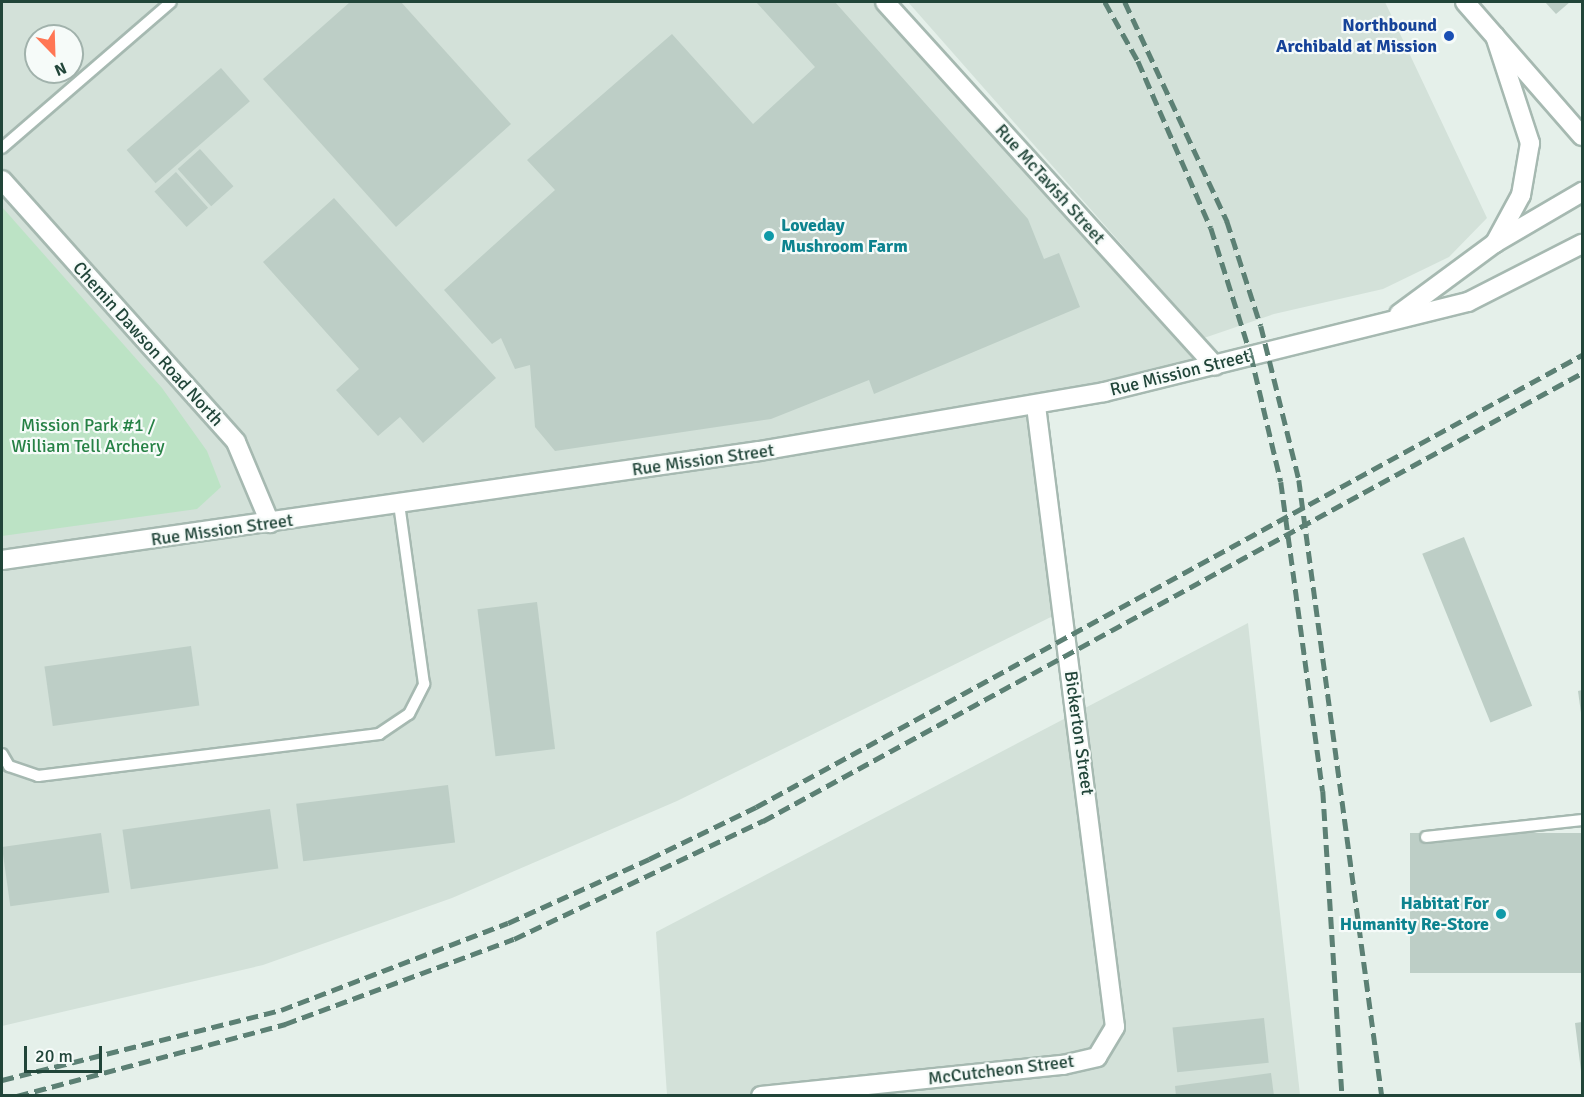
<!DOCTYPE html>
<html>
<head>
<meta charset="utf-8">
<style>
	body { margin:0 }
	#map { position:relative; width:1584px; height:1097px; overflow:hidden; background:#e5f0ea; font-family:Signika,sans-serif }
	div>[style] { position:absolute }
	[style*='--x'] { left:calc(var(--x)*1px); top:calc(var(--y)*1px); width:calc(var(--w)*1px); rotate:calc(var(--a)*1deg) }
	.built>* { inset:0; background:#d3e1d9 }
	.green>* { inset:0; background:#bce3c5 }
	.building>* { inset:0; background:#bdcec6; transform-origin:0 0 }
	.roads { filter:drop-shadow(2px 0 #a6b9b1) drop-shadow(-2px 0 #a6b9b1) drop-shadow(0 2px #a6b9b1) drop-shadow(0 -2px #a6b9b1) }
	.service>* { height:10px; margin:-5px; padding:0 5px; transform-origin:5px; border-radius:5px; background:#fff }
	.minor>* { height:18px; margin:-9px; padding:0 9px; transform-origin:9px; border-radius:9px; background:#fff }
	.tertiary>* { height:18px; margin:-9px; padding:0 9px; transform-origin:9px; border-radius:9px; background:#fff }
	.secondary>* { height:18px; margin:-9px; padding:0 9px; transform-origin:9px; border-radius:9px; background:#fff }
	.rail>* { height:4.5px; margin-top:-2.25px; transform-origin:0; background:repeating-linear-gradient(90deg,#5c8074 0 12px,transparent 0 18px) }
	.dots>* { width:16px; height:16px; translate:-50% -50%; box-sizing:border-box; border:3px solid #f6fbf9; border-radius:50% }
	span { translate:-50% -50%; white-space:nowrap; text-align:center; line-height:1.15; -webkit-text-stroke:4.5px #f6fbf9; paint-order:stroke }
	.transit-label { font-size:18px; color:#164399; font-weight:700 }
	.right { translate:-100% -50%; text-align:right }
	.street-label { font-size:18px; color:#214539 }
	.culture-label { font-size:18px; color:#0d838f; font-weight:700 }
	.left { translate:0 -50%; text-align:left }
	.park-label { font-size:18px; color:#268145 }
	.frame { position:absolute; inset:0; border:3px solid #214539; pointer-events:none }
	.north { position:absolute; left:24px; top:24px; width:60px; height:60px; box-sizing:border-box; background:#f6fbf9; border:2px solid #a1b2ac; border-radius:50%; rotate:157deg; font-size:16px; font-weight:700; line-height:24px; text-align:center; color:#214539 }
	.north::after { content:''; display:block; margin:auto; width:21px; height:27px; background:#ff7654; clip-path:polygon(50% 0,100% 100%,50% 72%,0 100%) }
	.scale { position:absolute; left:24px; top:1046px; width:78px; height:27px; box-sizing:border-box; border:3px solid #214539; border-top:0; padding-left:8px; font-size:18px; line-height:21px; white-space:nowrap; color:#214539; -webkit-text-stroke:4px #f6fbf9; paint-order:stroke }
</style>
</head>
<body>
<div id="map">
	<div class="built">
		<div style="clip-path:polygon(evenodd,2px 2px,885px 2px,1215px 366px,1031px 401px,1055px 615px,677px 801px,452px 898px,263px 965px,2px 1026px,2px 2px,36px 36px,72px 36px,72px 72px,36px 72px,36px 36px)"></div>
		<div style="clip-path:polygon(908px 2px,1385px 2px,1487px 218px,1449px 257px,1383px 289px,1274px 314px,1204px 338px)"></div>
		<div style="clip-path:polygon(1248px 623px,1300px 1095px,667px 1095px,656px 932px)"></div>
	</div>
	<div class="green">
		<div style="clip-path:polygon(2px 207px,162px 388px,207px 451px,221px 487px,197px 509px,2px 536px)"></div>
	</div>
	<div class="building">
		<div style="clip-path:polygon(350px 2px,401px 2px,511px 124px,396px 227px,263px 79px)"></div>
		<div style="clip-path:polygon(756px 2px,835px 2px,1028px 219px,1044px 259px,1059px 253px,1080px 307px,874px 394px,869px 380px,771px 419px,555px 451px,535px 427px,530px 365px,515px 369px,501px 338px,492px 344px,444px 290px,555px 190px,527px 160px,672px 34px,753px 124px,815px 67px)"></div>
		<div style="clip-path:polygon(1545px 2px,1570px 2px,1556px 14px)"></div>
		<div style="left:221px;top:68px;width:44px;height:125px;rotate:49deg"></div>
		<div style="left:200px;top:149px;width:50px;height:30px;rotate:48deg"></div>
		<div style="left:176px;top:172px;width:48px;height:29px;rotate:48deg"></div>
		<div style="clip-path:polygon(334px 198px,496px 378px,423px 443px,400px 417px,378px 436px,336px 390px,359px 369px,263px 262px)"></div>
		<div style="left:1464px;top:537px;width:182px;height:45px;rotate:68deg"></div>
		<div style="left:537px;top:602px;width:148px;height:60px;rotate:83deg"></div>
		<div style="left:191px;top:646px;width:60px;height:148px;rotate:82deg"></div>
		<div style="clip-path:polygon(1582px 690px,1582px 713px,1581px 713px,1578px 691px)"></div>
		<div style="left:448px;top:785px;width:58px;height:153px;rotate:83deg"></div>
		<div style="left:270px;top:809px;width:60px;height:149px;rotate:82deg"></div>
		<div style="left:101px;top:833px;width:60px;height:100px;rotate:82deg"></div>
		<div style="left:1582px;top:833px;width:140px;height:172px;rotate:90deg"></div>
		<div style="left:1264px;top:1018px;width:45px;height:92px;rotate:84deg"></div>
		<div style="clip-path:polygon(1582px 1022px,1582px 1071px,1581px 1071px,1575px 1023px)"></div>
		<div style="clip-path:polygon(1271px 1073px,1274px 1096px,1176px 1096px,1175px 1086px)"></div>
	</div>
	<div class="roads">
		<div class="service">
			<div style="--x:2;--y:148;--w:223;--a:-40.8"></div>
			<div style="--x:2;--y:754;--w:14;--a:60"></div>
			<div style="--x:9;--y:766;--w:31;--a:19"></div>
			<div style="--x:38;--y:776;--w:344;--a:-7"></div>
			<div style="--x:379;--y:734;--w:36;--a:-34"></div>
			<div style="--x:409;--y:714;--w:34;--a:-63"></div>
			<div style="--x:424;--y:684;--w:182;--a:-97.9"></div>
			<div style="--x:1426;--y:837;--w:157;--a:-6.2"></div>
		</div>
		<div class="minor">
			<div style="--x:885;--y:2;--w:491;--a:47.8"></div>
			<div style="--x:2;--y:180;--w:351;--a:48.2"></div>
			<div style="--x:236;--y:442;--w:88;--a:67.2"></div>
			<div style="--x:761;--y:1096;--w:304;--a:-5.9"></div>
			<div style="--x:1063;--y:1065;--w:35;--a:-13"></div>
			<div style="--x:1097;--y:1057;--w:35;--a:-59"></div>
			<div style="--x:1115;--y:1027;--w:626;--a:-97.25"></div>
		</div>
		<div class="tertiary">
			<div style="--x:1399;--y:314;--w:119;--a:-36.5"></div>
			<div style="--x:1495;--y:243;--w:101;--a:-30.4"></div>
			<div style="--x:2;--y:560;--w:765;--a:-8.19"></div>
			<div style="--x:759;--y:451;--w:350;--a:-9.7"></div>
			<div style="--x:1104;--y:392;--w:375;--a:-13.9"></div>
			<div style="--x:1468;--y:302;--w:128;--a:-27"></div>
		</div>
		<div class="secondary">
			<div style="--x:1465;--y:2;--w:178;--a:48.9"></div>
			<div style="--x:1495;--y:36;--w:113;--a:71.9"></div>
			<div style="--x:1530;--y:143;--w:53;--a:99.8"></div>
			<div style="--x:1521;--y:195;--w:55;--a:118.4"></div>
		</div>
	</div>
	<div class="rail">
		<div style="--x:1105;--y:2;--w:68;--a:60.8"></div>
		<div style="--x:1138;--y:61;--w:182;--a:66.4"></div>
		<div style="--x:1211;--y:228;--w:133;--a:72.5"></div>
		<div style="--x:1251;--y:355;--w:130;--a:76.7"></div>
		<div style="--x:1281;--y:482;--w:312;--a:82.3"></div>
		<div style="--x:1323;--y:791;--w:306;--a:86.4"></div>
		<div style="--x:1125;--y:2;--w:242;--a:65"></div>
		<div style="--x:1227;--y:221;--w:110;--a:72.1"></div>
		<div style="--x:1261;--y:326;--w:159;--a:76.1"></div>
		<div style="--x:1299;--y:480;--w:622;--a:82.33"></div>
		<div style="--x:2;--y:1080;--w:288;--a:-14.1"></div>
		<div style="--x:281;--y:1010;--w:243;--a:-21"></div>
		<div style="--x:508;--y:923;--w:155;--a:-24.4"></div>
		<div style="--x:649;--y:859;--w:119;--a:-25.9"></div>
		<div style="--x:756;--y:807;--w:942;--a:-28.69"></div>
		<div style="--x:17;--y:1096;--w:278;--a:-15"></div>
		<div style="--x:285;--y:1024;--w:244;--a:-20.4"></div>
		<div style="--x:514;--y:939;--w:276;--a:-25.4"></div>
		<div style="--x:763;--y:821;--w:934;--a:-28.68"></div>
	</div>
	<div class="dots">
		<div style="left:1449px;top:36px;background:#1a4fb4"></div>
		<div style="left:769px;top:236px;background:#0f9aa8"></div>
		<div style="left:1501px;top:914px;background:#0f9aa8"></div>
	</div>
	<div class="transit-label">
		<span class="right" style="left:1437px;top:36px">Northbound<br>Archibald at Mission</span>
	</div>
	<div class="street-label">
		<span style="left:1050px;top:184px;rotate:48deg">Rue McTavish Street</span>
		<span style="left:148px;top:344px;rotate:48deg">Chemin Dawson Road North</span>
		<span style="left:1180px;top:373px;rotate:-14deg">Rue Mission Street</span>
		<span style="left:703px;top:460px;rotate:-8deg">Rue Mission Street</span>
		<span style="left:222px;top:530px;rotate:-8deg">Rue Mission Street</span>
		<span style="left:1079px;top:733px;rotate:82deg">Bickerton Street</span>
		<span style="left:1001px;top:1070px;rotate:-7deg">McCutcheon Street</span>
	</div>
	<div class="culture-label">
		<span class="left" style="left:781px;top:236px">Loveday<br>Mushroom Farm</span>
		<span class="right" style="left:1489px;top:914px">Habitat For<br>Humanity Re-Store</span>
	</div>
	<div class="park-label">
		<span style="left:88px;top:436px">Mission Park #1 /<br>William Tell Archery</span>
	</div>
	<div class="frame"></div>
	<div class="north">N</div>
	<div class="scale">20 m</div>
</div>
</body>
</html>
